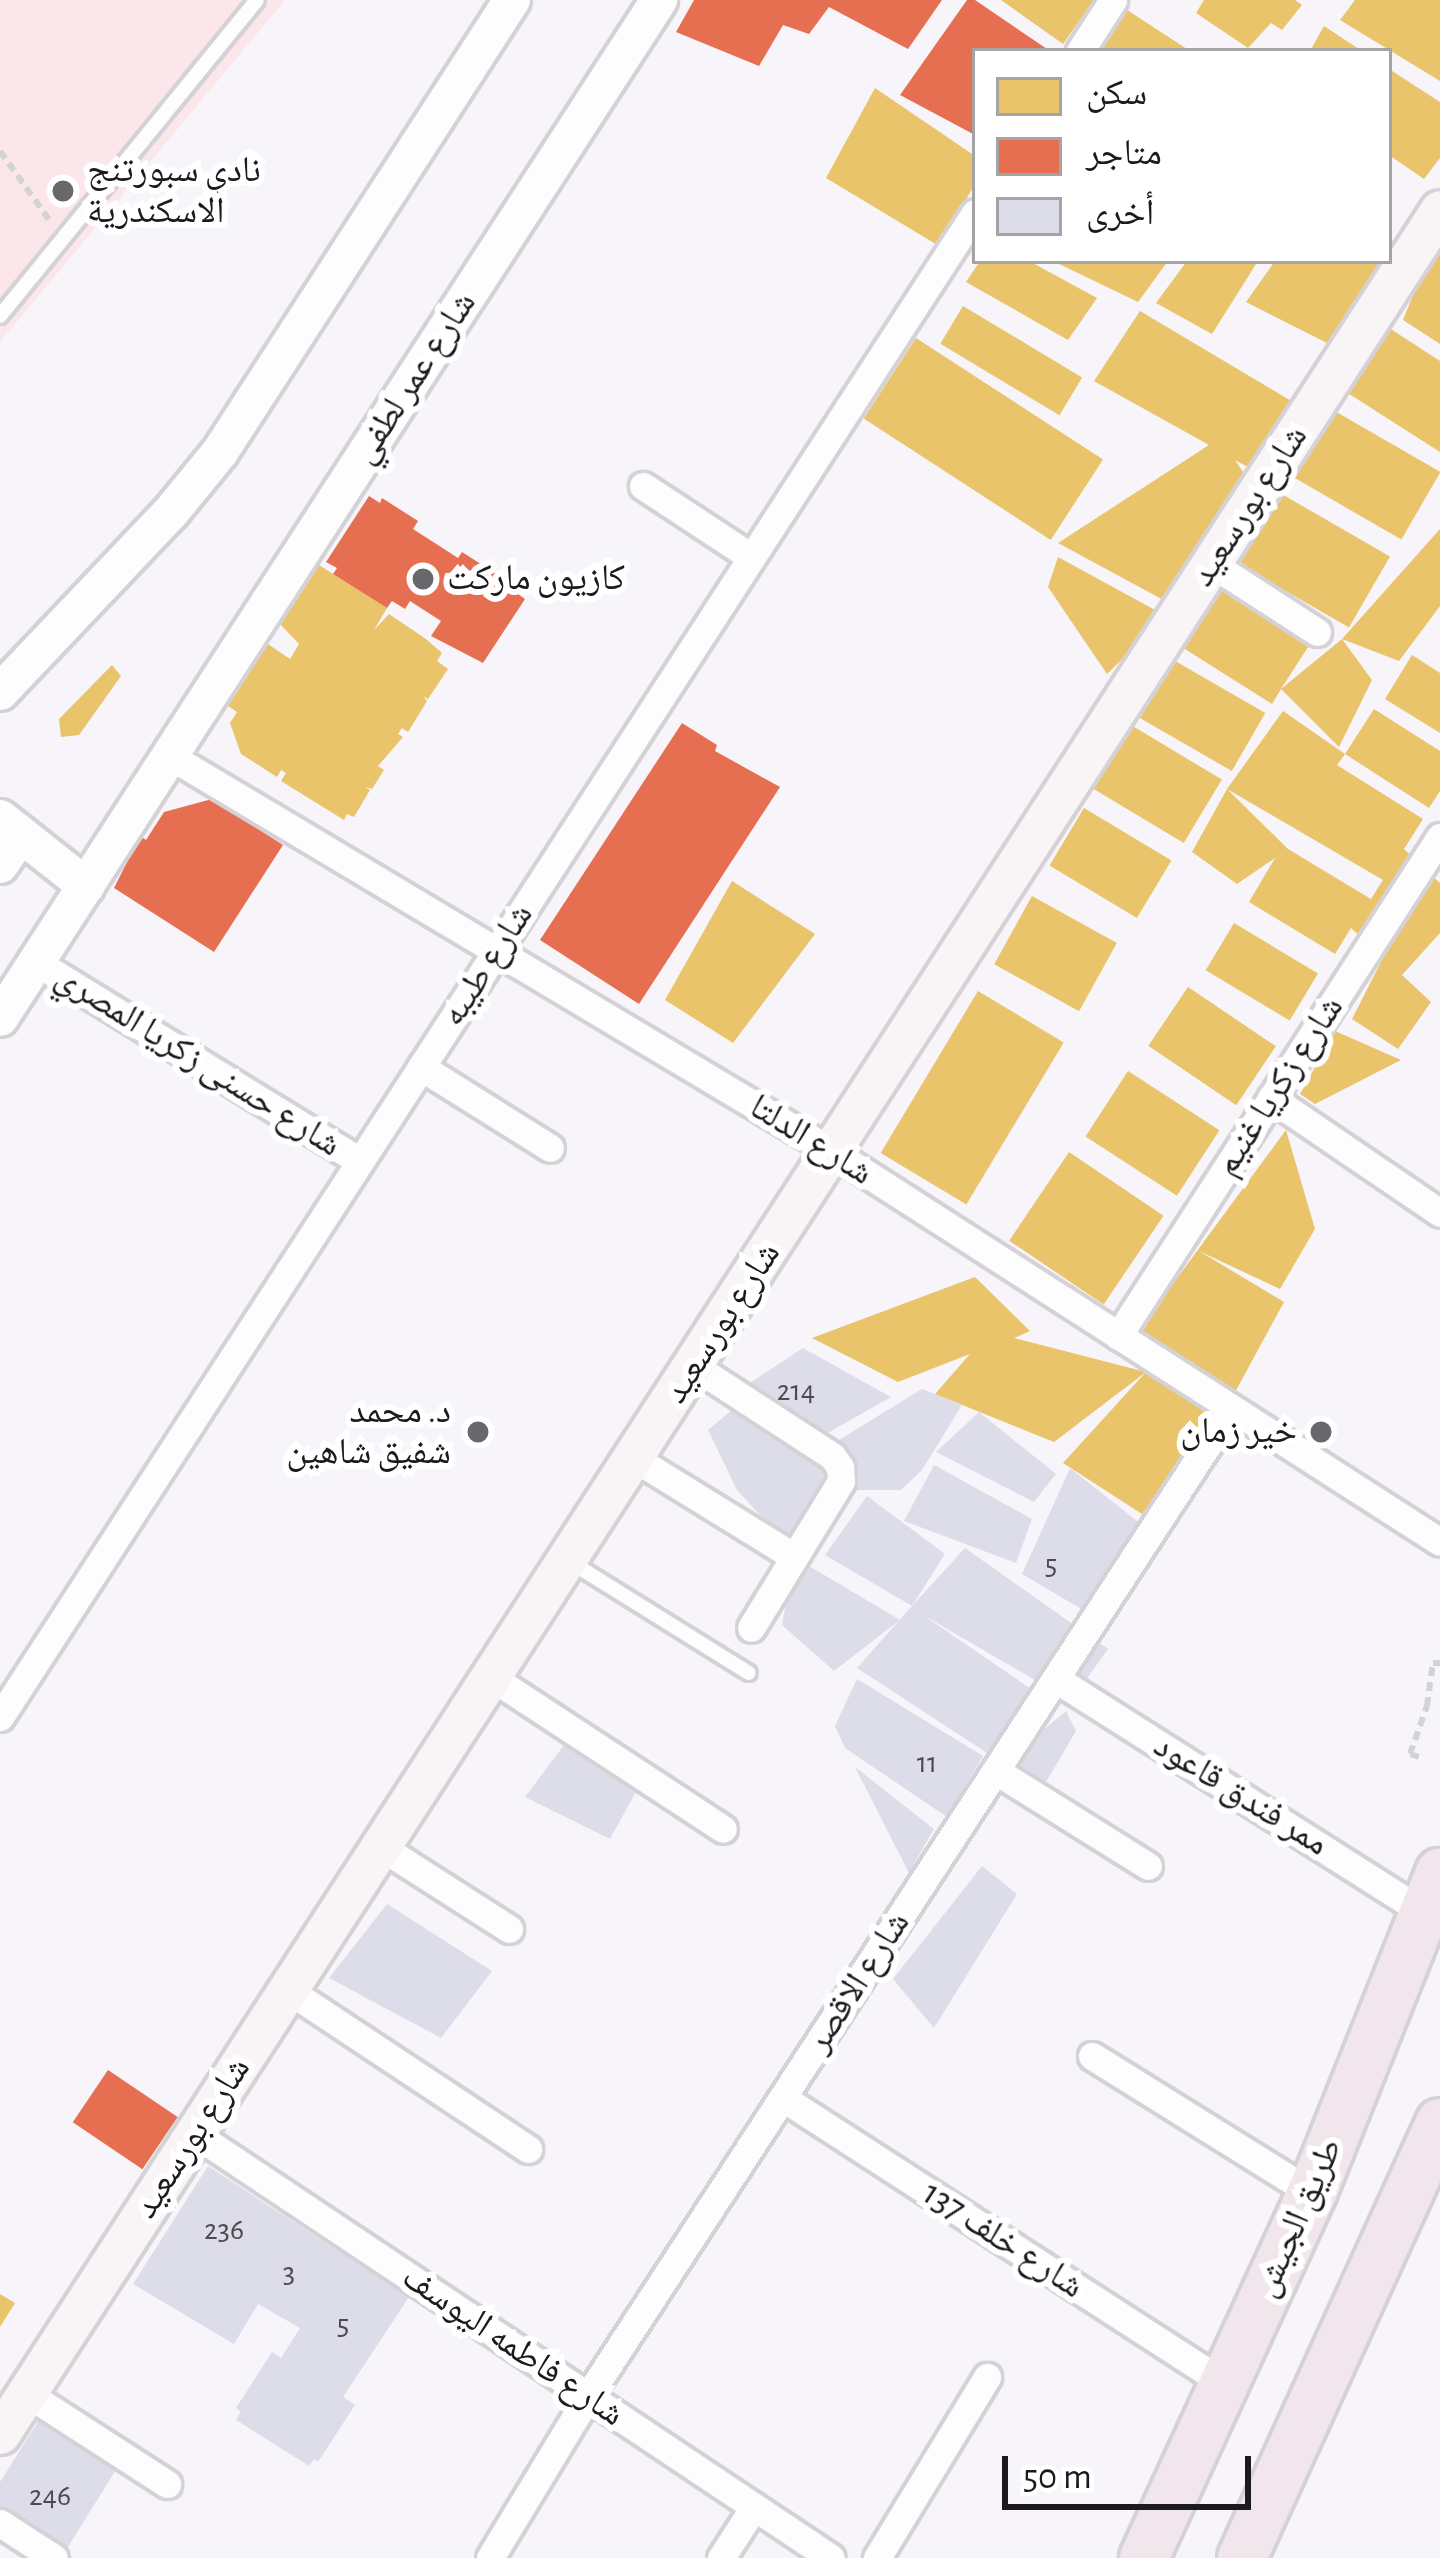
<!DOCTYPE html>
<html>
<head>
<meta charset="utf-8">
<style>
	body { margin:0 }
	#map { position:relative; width:1440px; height:2558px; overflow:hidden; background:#f7f4fa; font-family:"Alegreya Sans","Noto Naskh Arabic",sans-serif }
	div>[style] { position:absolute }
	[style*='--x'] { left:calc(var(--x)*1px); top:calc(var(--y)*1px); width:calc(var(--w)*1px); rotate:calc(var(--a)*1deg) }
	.green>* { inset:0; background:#fbe6ea }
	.homes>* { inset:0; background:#e9c46a; transform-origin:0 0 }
	.shops>* { inset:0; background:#e76f51; transform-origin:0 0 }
	.building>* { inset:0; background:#dddde9 }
	.path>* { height:6px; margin-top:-3px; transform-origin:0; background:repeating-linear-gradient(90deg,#d3d2d5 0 9px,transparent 0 15px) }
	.roads { filter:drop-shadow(3px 0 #d5d2d7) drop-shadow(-3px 0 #d5d2d7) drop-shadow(0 3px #d5d2d7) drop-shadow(0 -3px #d5d2d7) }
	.service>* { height:14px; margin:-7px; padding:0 7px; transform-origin:7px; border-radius:7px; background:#fefdfe }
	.minor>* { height:27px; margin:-13.5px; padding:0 13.5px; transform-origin:13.5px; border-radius:13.5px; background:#fefdfe }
	.tertiary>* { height:36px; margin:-18px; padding:0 18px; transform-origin:18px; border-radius:18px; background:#fefdfe }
	.secondary>* { height:39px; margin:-19.5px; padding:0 19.5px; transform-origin:19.5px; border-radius:19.5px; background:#f9f5f7 }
	.trunk>* { height:48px; margin:-24px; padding:0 24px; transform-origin:24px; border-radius:24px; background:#f0e6ec }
	.dots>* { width:33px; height:33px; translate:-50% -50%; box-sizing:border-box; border:6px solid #fff; border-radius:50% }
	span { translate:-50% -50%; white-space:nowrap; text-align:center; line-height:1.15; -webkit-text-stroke:12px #fff; paint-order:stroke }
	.number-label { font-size:30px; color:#4d4b52 }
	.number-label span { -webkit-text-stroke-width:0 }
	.poi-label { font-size:36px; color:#1c191f }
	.left { translate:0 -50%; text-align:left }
	.right { translate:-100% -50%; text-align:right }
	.street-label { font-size:36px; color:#1c191f }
	.legend { position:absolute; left:972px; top:48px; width:420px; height:216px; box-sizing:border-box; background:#fff; border:3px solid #a4a3a5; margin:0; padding:15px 21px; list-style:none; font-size:36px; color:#1c191f }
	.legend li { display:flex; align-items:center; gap:24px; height:60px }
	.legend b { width:60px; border:3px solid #a4a3a5 }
	.scale { position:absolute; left:1002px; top:2456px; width:249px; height:54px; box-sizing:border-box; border:6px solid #1c191f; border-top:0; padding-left:15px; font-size:36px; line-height:42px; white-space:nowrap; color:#1c191f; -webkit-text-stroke:9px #fff; paint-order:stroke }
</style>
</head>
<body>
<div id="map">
	<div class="green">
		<div style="clip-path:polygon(0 0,285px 0,0 342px)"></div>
	</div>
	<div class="homes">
		<div style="clip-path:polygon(1001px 0,1094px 0,1063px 44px)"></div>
		<div style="clip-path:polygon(1204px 0,1295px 0,1302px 5px,1282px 30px,1271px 23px,1248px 48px,1196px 13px)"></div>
		<div style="clip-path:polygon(1355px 0,1440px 0,1440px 81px,1340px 20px)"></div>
		<div style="clip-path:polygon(1121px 6px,1190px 51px,1099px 51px)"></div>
		<div style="clip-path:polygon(1324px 26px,1362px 51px,1310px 51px)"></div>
		<div style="clip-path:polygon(1389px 69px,1440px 102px,1440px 158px,1424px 179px,1389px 155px)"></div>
		<div style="clip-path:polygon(875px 88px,975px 156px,975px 184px,939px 246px,826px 178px)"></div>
		<div style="clip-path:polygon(1432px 248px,1440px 254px,1440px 344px,1403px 320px)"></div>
		<div style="clip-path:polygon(980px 261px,1029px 261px,1097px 298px,1068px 340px,966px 282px)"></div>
		<div style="clip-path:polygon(1053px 261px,1168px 261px,1138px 302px)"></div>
		<div style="clip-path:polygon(1187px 261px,1258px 261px,1212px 334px,1156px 303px)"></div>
		<div style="clip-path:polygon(1275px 261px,1390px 261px,1331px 345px,1246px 302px)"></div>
		<div style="left:963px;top:306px;width:139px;height:44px;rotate:31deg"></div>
		<div style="clip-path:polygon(1140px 311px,1298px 405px,1259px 473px,1235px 460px,1251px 484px,1167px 602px,1058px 543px,1209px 445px,1094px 381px)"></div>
		<div style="clip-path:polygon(1383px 324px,1440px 361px,1440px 452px,1343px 390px)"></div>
		<div style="left:916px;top:338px;width:223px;height:96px;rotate:33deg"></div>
		<div style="left:1333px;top:410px;width:124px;height:78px;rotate:30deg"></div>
		<div style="left:1280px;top:493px;width:127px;height:82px;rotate:30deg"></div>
		<div style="clip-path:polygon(1440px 529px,1440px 606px,1399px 661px,1342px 639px)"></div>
		<div style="clip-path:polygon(1058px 557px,1166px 616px,1107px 674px,1048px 587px)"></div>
		<div style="clip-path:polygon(319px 565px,387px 608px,374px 630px,389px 614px,426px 639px,442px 653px,437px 661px,448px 669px,428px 699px,423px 696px,427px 701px,408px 732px,402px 728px,398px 734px,403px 737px,378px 766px,384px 770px,372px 789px,365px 787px,370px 790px,354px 817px,347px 814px,344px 820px,281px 781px,286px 773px,281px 770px,277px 777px,241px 754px,230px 723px,237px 712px,228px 706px,268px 644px,290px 659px,299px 644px,280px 624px)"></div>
		<div style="clip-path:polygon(1215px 584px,1310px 644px,1281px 689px,1342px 639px,1372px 680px,1339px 747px,1281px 689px,1272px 704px,1177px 644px)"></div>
		<div style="clip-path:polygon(1412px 655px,1440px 673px,1440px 733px,1385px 699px)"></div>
		<div style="left:1170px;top:658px;width:110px;height:67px;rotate:30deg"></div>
		<div style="clip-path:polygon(112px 665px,121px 676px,79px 735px,61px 737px,59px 719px)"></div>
		<div style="clip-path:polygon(evenodd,1374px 709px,1440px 751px,1440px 791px,1429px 808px,1345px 754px,1337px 765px,1423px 819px,1404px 849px,1440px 883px,1440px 933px,1402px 975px,1431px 1002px,1398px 1049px,1352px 1019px,1383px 958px,1351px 928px,1335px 954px,1249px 902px,1275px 858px,1237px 884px,1192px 852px,1227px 789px,1283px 711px,1345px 754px,1374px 709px,1227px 789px,1383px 880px,1371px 899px,1288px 849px,1227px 789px)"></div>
		<div style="left:1131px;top:725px;width:106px;height:74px;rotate:31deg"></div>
		<div style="left:1084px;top:808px;width:102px;height:67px;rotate:31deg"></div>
		<div style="clip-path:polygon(732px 881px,815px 934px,733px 1043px,665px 1000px)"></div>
		<div style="left:1032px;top:896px;width:97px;height:78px;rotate:29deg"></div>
		<div style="left:1234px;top:923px;width:98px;height:55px;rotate:31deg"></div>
		<div style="left:1188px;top:987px;width:106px;height:71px;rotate:34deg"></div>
		<div style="left:978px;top:991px;width:100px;height:189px;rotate:31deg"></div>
		<div style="clip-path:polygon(1335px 1031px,1401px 1060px,1315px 1104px,1300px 1094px)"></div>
		<div style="left:1128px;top:1071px;width:109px;height:78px;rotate:33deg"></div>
		<div style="clip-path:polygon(1286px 1130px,1315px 1229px,1280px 1289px,1199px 1251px,1284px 1302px,1234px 1394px,1139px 1330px)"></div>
		<div style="left:1069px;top:1152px;width:114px;height:107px;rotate:34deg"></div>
		<div style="clip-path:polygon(975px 1277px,1030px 1331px,1014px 1338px,1146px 1372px,1216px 1418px,1142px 1514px,1063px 1463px,1146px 1372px,1054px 1442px,935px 1394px,970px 1354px,898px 1382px,812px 1338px)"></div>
		<div style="clip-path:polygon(0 2294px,15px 2303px,0 2327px)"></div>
	</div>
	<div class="shops">
		<div style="clip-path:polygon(694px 0,942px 0,908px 49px,829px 7px,809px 34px,783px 25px,759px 66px,676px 32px)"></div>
		<div style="clip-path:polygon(967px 0,975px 0,1050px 51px,975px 51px,975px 135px,900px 95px)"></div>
		<div style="clip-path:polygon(369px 496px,380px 503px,382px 498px,418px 521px,413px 529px,458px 558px,462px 552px,514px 585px,511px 589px,525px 599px,483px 663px,431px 636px,441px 621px,410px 601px,405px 609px,392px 601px,387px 608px,333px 574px,337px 568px,326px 562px)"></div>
		<div style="clip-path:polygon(682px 723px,717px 745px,715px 751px,780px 787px,639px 1004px,540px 940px)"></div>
		<div style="clip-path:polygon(212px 799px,283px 845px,214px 952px,114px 888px,140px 836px,146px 840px,164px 812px)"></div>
		<div style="left:108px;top:2070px;width:84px;height:63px;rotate:34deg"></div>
	</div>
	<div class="building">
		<div style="clip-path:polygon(803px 1348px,891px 1397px,826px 1434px,724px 1400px)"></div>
		<div style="clip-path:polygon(922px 1389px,962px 1405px,922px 1470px,901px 1490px,856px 1490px,839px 1440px)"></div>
		<div style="clip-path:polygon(738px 1405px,812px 1453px,851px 1499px,789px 1533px,768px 1524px,737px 1490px,708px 1430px)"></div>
		<div style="clip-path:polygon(979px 1412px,1056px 1474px,1034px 1502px,936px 1452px)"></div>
		<div style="clip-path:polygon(934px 1465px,1032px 1519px,1016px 1563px,904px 1521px)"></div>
		<div style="clip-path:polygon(1070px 1468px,1151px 1532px,1083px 1610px,1022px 1574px)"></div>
		<div style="clip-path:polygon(867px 1496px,945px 1554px,912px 1606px,965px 1548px,1108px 1649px,1071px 1701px,923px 1615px,1056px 1706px,1035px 1737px,1066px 1711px,1076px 1731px,1042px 1789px,857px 1668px,912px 1606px,825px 1555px)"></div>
		<div style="clip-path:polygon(794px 1557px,900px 1620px,834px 1671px,782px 1625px)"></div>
		<div style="clip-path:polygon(857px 1679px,983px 1756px,947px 1817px,845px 1748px,835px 1726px)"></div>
		<div style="clip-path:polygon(567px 1741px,638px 1788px,610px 1839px,525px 1797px)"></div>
		<div style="clip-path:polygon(855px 1767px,934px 1829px,909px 1873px)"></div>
		<div style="clip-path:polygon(982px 1866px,1017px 1894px,934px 2028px,893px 1979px)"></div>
		<div style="clip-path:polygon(387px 1904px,492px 1971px,441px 2038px,329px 1978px)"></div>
		<div style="clip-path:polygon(208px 2166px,409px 2297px,343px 2397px,355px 2405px,318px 2462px,314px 2459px,309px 2466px,236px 2420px,241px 2412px,236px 2408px,272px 2352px,281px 2358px,300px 2328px,258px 2304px,234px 2344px,133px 2284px)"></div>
		<div style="clip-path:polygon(41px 2417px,119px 2465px,66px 2550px,0 2510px,0 2482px)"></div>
	</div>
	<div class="path">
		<div style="--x:0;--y:151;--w:86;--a:54.5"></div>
		<div style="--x:1419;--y:1757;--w:9;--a:-162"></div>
		<div style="--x:1410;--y:1754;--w:51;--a:-70.5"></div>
		<div style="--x:1427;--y:1706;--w:43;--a:-82.1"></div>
		<div style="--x:1433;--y:1663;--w:7;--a:0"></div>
	</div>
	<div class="roads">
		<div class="service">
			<div style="--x:0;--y:316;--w:407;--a:-50.9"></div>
			<div style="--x:572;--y:1563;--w:208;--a:31.9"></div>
		</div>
		<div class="minor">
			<div style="--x:1080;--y:51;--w:61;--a:-57.1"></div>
			<div style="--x:643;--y:486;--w:129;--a:33.3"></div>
			<div style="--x:1212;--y:564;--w:125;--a:32.9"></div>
			<div style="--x:170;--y:756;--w:772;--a:30.85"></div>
			<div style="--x:833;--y:1152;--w:721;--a:32.72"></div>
			<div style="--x:36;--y:962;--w:380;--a:31.6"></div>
			<div style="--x:421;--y:1067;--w:152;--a:32.1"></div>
			<div style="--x:1271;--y:1098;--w:204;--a:34.2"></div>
			<div style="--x:1118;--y:1336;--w:594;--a:-57.17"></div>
			<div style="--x:694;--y:1366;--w:165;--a:33.1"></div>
			<div style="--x:832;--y:1456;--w:14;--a:54"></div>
			<div style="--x:840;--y:1467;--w:14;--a:86"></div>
			<div style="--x:841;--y:1481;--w:172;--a:121.5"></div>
			<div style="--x:634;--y:1458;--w:188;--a:31.7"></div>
			<div style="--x:491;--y:1677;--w:277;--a:33.2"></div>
			<div style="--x:1056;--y:1679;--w:437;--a:32.4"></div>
			<div style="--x:0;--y:1717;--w:1792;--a:-57.05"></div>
			<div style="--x:996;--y:1771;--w:179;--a:32"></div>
			<div style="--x:381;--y:1847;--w:152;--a:32.6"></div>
			<div style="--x:288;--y:1990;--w:288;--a:33.5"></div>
			<div style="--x:1092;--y:2056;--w:259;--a:31.9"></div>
			<div style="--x:783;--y:2098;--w:525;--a:32.87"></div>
			<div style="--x:195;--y:2134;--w:764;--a:33.69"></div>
			<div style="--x:26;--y:2393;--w:168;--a:32.8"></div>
			<div style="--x:0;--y:2523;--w:64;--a:32.9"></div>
			<div style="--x:490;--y:2558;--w:189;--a:-58.8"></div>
			<div style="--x:588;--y:2396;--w:1178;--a:-56.92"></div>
			<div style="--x:721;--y:2558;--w:61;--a:-57.1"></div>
			<div style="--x:877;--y:2558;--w:212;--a:-58.7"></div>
		</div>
		<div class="tertiary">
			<div style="--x:0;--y:692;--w:248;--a:-46.5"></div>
			<div style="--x:171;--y:512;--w:77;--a:-50.8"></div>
			<div style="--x:220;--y:452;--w:538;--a:-57.14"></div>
			<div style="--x:0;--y:818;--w:110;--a:38.3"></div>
			<div style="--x:0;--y:865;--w:37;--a:-55"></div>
			<div style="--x:0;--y:1018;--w:1213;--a:-57.08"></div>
		</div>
		<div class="secondary">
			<div style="--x:0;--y:2434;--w:2649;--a:-57.08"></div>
		</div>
		<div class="trunk">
			<div style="--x:1144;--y:2558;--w:402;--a:-65.3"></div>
			<div style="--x:1312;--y:2193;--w:345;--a:-68.2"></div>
			<div style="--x:1242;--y:2558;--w:478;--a:-65.5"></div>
		</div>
	</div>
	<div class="dots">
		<div style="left:63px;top:191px;background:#69666c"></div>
		<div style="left:423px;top:579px;background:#69666c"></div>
		<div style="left:478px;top:1432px;background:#69666c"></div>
		<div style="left:1321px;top:1432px;background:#69666c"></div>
	</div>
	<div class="number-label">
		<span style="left:796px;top:1391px">214</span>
		<span style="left:1051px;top:1565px">5</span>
		<span style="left:927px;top:1763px">11</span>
		<span style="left:224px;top:2230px">236</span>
		<span style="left:289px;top:2273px">3</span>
		<span style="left:343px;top:2325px">5</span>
		<span style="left:50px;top:2496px">246</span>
	</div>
	<div class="poi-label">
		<span class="left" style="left:87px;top:191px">نادي سبورتنج<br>الاسكندرية</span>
		<span class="left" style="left:447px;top:579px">كازيون ماركت</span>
		<span class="right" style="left:451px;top:1432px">د. محمد<br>شفيق شاهين</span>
		<span class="right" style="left:1297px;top:1432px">خير زمان</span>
	</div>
	<div class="street-label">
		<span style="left:414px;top:378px;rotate:-57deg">شارع عمر لطفي</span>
		<span style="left:1249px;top:506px;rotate:-57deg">شارع بورسعيد</span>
		<span style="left:487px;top:965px;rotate:-57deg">شارع طيبه</span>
		<span style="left:198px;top:1061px;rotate:32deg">شارع حسنى زكريا المصري</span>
		<span style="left:1279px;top:1086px;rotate:-57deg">شارع زكريا غنيم</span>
		<span style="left:811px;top:1140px;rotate:32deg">شارع الدلتا</span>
		<span style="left:722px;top:1323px;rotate:-57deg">شارع بورسعيد</span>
		<span style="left:1241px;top:1795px;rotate:32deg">ممر فندق قاعود</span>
		<span style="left:858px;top:1982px;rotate:-57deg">شارع الاقصر</span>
		<span style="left:192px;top:2138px;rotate:-57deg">شارع بورسعيد</span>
		<span style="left:1298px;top:2218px;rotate:-66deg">طريق الجيش</span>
		<span style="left:1003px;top:2240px;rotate:33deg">شارع خلف 137</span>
		<span style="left:513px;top:2346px;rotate:34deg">شارع فاطمه اليوسف</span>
	</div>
	<ul class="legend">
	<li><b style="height:33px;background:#e9c46a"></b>سكن</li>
	<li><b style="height:33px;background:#e76f51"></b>متاجر</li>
	<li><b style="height:33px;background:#dddde9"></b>أخرى</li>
	</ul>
	<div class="scale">50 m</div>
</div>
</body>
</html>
